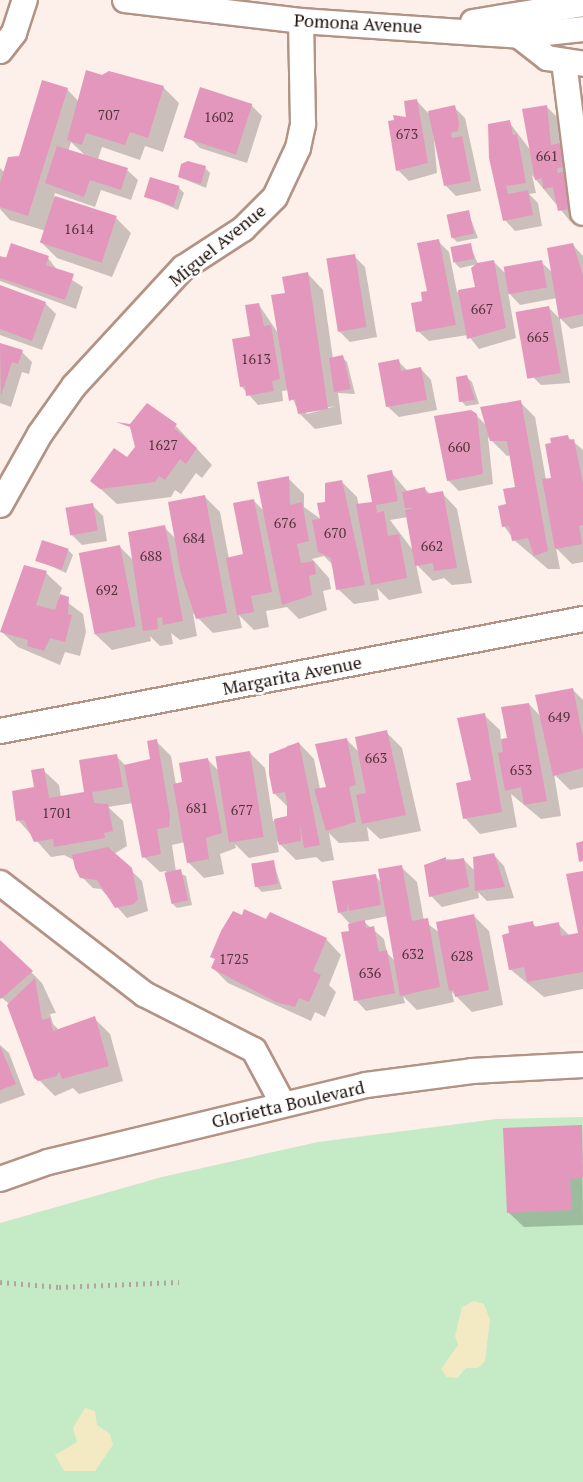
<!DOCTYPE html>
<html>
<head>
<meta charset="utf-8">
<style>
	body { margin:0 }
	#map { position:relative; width:583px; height:1482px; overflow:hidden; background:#fdefe9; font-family:"PT Serif",serif }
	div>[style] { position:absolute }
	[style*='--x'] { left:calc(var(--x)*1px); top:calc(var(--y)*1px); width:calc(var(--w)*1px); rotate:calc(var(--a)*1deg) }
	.green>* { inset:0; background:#c4ebc6 }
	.sand>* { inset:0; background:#f3e9c3 }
	.shadow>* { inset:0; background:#0003 }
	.building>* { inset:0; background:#e497bd; transform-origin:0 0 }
	.path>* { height:4.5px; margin-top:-2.25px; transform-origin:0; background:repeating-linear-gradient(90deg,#b2a59f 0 2px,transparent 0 7px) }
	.roads { filter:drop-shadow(2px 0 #b39386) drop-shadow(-2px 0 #b39386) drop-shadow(0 2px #b39386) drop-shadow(0 -2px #b39386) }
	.minor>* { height:24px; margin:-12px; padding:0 12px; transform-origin:12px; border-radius:12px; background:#fff }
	span { translate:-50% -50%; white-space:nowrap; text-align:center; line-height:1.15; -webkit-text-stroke:6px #fff; paint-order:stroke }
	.number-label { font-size:14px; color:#4f3238 }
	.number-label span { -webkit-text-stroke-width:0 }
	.street-label { font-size:18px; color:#1d110c }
</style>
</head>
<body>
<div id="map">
	<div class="green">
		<div style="clip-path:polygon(583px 1117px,583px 1482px,0 1482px,0 1223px,162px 1177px,318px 1142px,497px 1119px)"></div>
	</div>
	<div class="sand">
		<div style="clip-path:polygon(474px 1301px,484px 1304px,490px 1320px,485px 1361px,478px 1368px,466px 1368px,457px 1378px,447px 1377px,441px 1369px,458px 1345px,455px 1336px,462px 1307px)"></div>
		<div style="clip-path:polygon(85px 1408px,95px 1411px,97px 1425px,110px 1434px,113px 1445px,95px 1471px,64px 1471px,55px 1455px,77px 1442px,73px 1428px)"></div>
	</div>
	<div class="shadow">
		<div style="clip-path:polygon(evenodd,109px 73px,164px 88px,179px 103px,163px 152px,145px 146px,140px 160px,102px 147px,98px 159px,127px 170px,138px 180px,131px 200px,101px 190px,95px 207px,55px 193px,54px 197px,116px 218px,131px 233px,112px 277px,57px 258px,42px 243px,46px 231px,10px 220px,0 209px,0 168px,5px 173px,20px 157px,67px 89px,79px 102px,109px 73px,71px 142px,87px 157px,68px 152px,71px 142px)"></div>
		<div style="clip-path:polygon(201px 89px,251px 105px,262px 116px,247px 163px,200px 148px,189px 137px)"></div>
		<div style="clip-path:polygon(417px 101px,428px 113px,454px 107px,465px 118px,481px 191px,456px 196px,445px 185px,433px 130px,437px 173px,409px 181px,398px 170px)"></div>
		<div style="clip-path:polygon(547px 107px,557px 117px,560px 145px,571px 156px,583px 218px,570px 221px,532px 175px,536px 193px,529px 194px,538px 203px,542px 226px,515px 231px,505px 220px,491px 157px,509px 122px,531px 151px)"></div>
		<div style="clip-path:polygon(205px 168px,210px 173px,206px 188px,179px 177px)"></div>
		<div style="clip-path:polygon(179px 188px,184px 193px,178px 210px,146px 196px)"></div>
		<div style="clip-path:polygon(468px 212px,478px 238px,457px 242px,452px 237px)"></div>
		<div style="clip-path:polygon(438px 241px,449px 252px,457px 292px,477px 289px,478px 264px,460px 268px,455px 263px,470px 245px,478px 264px,493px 261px,506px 274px,541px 262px,553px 273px,573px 245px,583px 256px,583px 326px,571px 329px,560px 318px,557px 298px,520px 305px,508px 292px,516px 338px,479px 349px,468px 335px,429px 341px,418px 331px)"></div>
		<div style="clip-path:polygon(354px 256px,365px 267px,377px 337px,350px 342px,339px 331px)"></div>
		<div style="clip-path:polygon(0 257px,48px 258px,58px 271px,83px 287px,76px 309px,0 281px)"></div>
		<div style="clip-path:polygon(evenodd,308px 274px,323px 290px,333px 359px,342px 357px,347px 362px,355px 394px,338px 393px,342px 424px,315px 429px,299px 413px,289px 390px,282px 391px,283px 401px,258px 405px,241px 386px,259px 305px,280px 336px,287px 294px,308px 274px,336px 406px,307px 414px,304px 411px,336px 406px)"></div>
		<div style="clip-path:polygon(0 286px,45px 303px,56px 314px,42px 350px,0 335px)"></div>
		<div style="clip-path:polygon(549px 308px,560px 319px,570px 383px,541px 385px,530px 374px)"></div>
		<div style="clip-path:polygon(0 345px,22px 352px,32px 362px,29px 374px,22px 372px,11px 407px,0 403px)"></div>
		<div style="clip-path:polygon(398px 361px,408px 371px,421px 369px,431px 380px,437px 410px,399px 417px,388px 407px)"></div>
		<div style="clip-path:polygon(466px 377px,472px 382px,479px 404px,466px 406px,461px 401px)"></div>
		<div style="clip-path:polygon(520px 402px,535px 417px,546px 480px,553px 479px,568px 437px,583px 450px,583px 562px,572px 564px,556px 548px,560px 569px,548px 569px,514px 540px,504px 526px,517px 488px,514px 454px,507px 456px,488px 437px,493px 484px,459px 491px,448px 480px,476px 415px,488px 427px)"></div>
		<div style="clip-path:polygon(175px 425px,212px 465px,202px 478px,196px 473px,181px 494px,175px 490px,171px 497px,117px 504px,92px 481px,127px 460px,136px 447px)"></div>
		<div style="clip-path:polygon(evenodd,391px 472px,408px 492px,425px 489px,431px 495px,442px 493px,457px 509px,472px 583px,452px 585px,444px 578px,433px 581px,416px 564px,422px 593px,389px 600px,377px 588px,379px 600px,354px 604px,338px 589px,331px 563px,324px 556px,312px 559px,329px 578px,331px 589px,323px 591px,327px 610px,299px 619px,287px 607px,266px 611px,269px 627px,254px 630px,239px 615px,242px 628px,213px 633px,193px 613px,197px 636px,180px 640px,171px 633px,173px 644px,160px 646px,150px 636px,151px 641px,112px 650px,96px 635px,81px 555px,120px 547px,134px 561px,164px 527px,178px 541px,205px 497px,220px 512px,229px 559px,246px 556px,254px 501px,265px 512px,288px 478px,304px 494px,304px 507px,322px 520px,342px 482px,357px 497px,359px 506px,374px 503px,391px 472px,408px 517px,415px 553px,390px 520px,408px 517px)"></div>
		<div style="clip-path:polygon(92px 505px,103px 516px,107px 541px,82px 545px,72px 535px)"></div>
		<div style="clip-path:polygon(68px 550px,73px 555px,66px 573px,38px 560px)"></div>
		<div style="clip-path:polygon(46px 573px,62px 588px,59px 596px,83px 614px,86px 632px,80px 656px,65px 652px,60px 665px,18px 647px,2px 632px)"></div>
		<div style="clip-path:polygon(573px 690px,583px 700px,583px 787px,570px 790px,554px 774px,561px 816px,541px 819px,511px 794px,517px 827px,480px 834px,465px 818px,484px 715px,500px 730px,501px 741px,509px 740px,529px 704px,541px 717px)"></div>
		<div style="clip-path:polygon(386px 732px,402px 748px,421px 831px,380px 839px,367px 827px,369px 841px,339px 843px,329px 833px,334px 860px,322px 862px,316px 857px,296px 860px,277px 841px,279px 852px,249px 858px,235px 844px,236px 848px,220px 854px,224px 874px,204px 878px,188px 862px,185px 842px,172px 845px,176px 872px,186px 876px,192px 905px,177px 908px,172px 903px,166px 871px,160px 872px,144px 857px,133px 803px,108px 807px,123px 821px,127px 846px,114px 854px,142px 881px,148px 911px,127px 918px,101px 889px,93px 888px,82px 877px,76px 861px,64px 855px,51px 857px,18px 820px,43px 770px,59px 785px,61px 798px,86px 793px,116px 756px,126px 766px,152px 761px,156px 741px,171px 756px,176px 785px,184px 784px,208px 760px,221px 773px,250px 753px,265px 768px,273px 821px,289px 817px,289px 808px,274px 793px,287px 746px,299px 743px,314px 759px,320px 789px,328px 788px,347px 740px,360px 753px)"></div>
		<div style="clip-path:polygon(494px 855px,504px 866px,514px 898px,487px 901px,478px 892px,479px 898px,442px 907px,431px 896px,445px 859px,464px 860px,476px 872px)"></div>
		<div style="clip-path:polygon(273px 861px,282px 889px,262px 892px,257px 887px)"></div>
		<div style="clip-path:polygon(evenodd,401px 867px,417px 882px,424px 921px,440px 933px,474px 916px,489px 931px,503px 1005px,472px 1012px,452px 992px,454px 1002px,417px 1010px,403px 996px,405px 1003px,366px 1011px,356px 1000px,351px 925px,339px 912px,375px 876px,382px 883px,401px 867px,388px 916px,396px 962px,387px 953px,384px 939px,363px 921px,388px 916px)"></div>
		<div style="clip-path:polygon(583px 873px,583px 989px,544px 997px,510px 969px,532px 923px,537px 928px,558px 924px,570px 936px,580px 934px)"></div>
		<div style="clip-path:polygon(267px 922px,326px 939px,341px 955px,329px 985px,336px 992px,325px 1017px,315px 1012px,311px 1021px,228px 983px,213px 968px,216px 960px,212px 956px)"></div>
		<div style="clip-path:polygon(0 941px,42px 983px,56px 1013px,50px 1014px,53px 1024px,60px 1031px,94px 1018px,110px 1034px,123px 1081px,79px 1094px,73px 1088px,55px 1096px,36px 1077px,9px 1004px,0 996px)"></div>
		<div style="clip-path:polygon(0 1045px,9px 1053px,25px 1095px,0 1104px)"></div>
		<div style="clip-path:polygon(582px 1127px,583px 1225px,524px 1227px,508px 1212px)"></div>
	</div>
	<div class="building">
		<div style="clip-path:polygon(86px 70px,102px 75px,109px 71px,164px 86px,148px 138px,130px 132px,125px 145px,86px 133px,82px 145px,67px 140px)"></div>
		<div style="clip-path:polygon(42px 80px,68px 88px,28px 216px,0 207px,0 183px,8px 157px,19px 156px)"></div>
		<div style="left:200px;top:87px;width:55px;height:53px;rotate:18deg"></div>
		<div style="clip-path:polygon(417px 99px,428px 163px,396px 171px,388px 121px,394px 120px,393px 115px,406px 117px,404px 101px)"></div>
		<div style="clip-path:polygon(455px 105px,459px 123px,458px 131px,451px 133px,452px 138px,462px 136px,471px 181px,444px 186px,428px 111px)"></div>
		<div style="clip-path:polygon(547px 105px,551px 145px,561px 143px,566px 167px,557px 168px,558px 173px,567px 171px,574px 208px,558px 211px,553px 187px,543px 189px,542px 178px,535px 180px,522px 109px)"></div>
		<div style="clip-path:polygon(510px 120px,513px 135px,517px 134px,526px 183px,506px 186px,508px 194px,528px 190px,533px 215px,503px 221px,489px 158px,488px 124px)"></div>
		<div style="clip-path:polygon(57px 146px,128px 168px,121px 190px,90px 180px,84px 197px,45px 183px)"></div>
		<div style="clip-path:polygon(188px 161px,206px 166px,201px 184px,178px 177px,181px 164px)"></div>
		<div style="left:150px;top:177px;width:31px;height:21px;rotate:17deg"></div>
		<div style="left:55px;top:196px;width:65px;height:49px;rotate:18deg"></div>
		<div style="left:469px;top:210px;width:24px;height:23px;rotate:78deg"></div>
		<div style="clip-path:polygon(439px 239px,456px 325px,416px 332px,411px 303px,422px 301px,421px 292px,427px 291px,417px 243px)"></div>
		<div style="clip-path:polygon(11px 243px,49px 256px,46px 265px,74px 274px,65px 300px,0 278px,0 256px,6px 258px)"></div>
		<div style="left:471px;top:243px;width:16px;height:21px;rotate:79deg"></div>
		<div style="clip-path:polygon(573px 243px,583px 276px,583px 314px,559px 319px,547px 248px)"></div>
		<div style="left:355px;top:254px;width:74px;height:29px;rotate:81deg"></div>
		<div style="clip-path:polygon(494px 260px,506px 328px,467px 339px,458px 290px,475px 287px,471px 268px,477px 263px)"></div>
		<div style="left:542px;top:260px;width:28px;height:39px;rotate:80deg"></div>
		<div style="clip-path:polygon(308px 272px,328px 409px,298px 414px,295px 399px,289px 401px,271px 295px,285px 293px,282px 277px)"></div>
		<div style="clip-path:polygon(0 285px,46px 302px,32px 341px,0 329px)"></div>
		<div style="clip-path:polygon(259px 303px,264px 326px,271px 325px,280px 379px,272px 381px,274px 391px,246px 396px,245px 386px,240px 387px,232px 339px,250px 336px,245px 305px)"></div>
		<div style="left:549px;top:306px;width:68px;height:34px;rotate:80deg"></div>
		<div style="clip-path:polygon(0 343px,23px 350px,18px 364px,12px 362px,1px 396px)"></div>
		<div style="clip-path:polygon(343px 355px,351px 389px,334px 392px,329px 358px)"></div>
		<div style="clip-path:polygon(399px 359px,401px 371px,421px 367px,427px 400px,386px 407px,378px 363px)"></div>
		<div style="clip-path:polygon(467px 375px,475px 400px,459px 402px,456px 377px)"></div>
		<div style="clip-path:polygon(521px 400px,548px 551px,534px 556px,528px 538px,512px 541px,509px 526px,502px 527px,498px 506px,506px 504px,503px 489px,515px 487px,507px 441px,511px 441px,490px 441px,480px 407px)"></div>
		<div style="clip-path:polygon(147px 403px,177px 424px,174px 428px,197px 448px,186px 464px,180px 459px,165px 480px,159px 476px,155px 482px,100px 489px,90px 481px,114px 448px,127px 457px,135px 447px,130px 427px,116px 422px,130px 424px)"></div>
		<div style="clip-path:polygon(471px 410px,477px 414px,483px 474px,447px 481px,434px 416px)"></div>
		<div style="clip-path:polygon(568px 435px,569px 440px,574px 439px,583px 484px,583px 525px,579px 526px,582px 544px,555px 549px,542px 479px,551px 478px,545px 444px,551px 443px,550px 438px)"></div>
		<div style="clip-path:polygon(392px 470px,398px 501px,376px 505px,377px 513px,384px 511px,388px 536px,399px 534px,407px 578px,371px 585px,356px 504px,372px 502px,367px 475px)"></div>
		<div style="clip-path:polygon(289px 476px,290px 505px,302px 502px,309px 541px,297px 544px,301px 563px,314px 561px,316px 574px,309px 576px,312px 595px,282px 605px,257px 482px)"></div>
		<div style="clip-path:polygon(342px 480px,365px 585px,336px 590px,331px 558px,318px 552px,312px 520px,320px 519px,317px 503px,325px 502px,325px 483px)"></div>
		<div style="clip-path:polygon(425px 487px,426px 494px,443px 491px,457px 568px,434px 571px,433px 563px,415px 566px,405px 510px,414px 508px,405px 508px,402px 492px)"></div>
		<div style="clip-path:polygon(205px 495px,227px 613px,196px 619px,181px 574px,168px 502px)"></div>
		<div style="clip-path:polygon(254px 499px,272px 592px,251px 596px,254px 612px,237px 615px,226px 558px,243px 554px,233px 503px)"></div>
		<div style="left:93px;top:503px;width:28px;height:28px;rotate:80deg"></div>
		<div style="clip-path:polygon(165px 525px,183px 621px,163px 625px,162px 617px,157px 618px,158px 629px,143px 631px,128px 532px)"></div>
		<div style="left:42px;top:540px;width:28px;height:22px;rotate:18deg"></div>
		<div style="left:120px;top:545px;width:83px;height:42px;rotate:79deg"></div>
		<div style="clip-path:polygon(24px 565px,47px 571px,36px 605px,55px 610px,60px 594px,69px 597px,68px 614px,72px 615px,65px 642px,50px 638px,44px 651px,27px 646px,28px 640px,0 632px)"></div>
		<div style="clip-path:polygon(573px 688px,583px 738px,583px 768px,553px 776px,535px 695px)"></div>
		<div style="clip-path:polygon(529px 703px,547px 801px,524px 805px,521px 787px,505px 791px,498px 753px,503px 752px,501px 739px,507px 738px,501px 707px)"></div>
		<div style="clip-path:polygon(485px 713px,502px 812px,463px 819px,456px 783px,471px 780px,457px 718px)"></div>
		<div style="clip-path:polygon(387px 730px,406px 815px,362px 824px,356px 795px,366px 793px,355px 737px)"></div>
		<div style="clip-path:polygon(347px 738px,356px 785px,349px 787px,356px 822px,326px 831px,314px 789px,326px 787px,315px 744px)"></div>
		<div style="clip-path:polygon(157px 739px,170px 816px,169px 827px,157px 829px,161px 854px,142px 858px,124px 765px,150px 759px,147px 741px)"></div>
		<div style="clip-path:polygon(299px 742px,320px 845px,304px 848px,300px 824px,301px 841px,279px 845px,274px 819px,287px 816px,287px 802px,285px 792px,273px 794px,269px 774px,269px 754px)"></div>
		<div style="left:250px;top:751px;width:87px;height:35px;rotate:81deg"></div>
		<div style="clip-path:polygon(117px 754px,123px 787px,92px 792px,94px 803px,108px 804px,113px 831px,104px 833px,105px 838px,54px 847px,53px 839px,34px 842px,24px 820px,16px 821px,12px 791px,34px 787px,31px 770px,44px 768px,49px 798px,84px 792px,79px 760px)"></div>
		<div style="clip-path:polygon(208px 758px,222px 833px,206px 838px,209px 859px,187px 863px,173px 784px,182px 782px,179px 763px)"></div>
		<div style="clip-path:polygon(583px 841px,583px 861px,579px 862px,576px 843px)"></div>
		<div style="clip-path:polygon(108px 847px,132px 868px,138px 899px,134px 904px,115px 908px,97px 880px,80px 878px,75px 868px,72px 855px)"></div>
		<div style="clip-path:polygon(494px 853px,505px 887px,475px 891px,473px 857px)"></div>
		<div style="clip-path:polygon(446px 857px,446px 861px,464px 858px,469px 887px,429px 897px,424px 865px)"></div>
		<div style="left:274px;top:860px;width:24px;height:23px;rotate:81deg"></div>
		<div style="clip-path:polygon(402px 865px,412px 921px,428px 918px,440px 987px,400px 996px,378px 869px)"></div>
		<div style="left:181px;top:869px;width:32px;height:17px;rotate:77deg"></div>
		<div style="clip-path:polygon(583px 871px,583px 972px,527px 982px,524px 967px,509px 970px,502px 935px,509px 933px,508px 926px,533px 921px,534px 927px,559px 922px,561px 936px,578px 933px,566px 874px)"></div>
		<div style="clip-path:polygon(376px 874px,381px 905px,349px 911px,348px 904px,347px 911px,338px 913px,332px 881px)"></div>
		<div style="clip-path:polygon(244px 909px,266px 919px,270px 912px,327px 938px,313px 971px,321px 975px,309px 1002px,299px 998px,295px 1007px,276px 1002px,211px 968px,215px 959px,210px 957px,221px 931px,233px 911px,242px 915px)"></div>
		<div style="clip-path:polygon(474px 914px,489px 990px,455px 997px,454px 990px,449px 991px,436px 922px)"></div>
		<div style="clip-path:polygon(365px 920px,366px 928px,374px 926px,379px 952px,387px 950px,395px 993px,354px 1001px,341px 932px,349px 931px,348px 924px)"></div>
		<div style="clip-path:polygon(0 940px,33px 971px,1px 999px,0 998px)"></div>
		<div style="clip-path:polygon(35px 978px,42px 1020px,50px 1018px,53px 1031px,95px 1016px,109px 1066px,62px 1079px,59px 1071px,57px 1076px,38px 1081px,34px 1078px,7px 1005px)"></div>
		<div style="clip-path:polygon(0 1046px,16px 1084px,0 1090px)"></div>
		<div style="clip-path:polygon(582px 1125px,583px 1178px,570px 1179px,572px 1210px,507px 1213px,503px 1128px)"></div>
	</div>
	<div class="path">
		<div style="--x:0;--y:1282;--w:59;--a:4.8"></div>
		<div style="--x:59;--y:1287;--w:120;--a:-2.4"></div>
	</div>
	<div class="roads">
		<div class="minor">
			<div style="--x:125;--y:0;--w:177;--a:6.8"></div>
			<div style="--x:301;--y:21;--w:219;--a:3.9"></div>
			<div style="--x:519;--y:36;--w:64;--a:-6.2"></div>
			<div style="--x:473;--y:22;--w:111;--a:-9.3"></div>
			<div style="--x:519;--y:36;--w:36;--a:38"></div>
			<div style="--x:547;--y:58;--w:36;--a:9"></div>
			<div style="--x:0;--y:51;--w:23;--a:-52"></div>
			<div style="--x:14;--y:33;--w:35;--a:-72"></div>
			<div style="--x:564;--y:62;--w:152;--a:82.8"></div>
			<div style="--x:0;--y:505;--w:81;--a:-60.6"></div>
			<div style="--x:40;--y:434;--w:59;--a:-54.7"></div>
			<div style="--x:74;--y:386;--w:161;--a:-47.3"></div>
			<div style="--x:183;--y:268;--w:72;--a:-33"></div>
			<div style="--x:243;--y:229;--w:45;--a:-45"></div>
			<div style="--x:275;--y:197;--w:54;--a:-64.9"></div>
			<div style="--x:298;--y:148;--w:25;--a:-78"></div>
			<div style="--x:303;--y:124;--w:103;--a:-91.1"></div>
			<div style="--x:0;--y:731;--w:594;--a:-10.87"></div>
			<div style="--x:0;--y:883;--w:182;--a:37.6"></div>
			<div style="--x:144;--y:994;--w:123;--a:27"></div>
			<div style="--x:254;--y:1050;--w:61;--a:61.8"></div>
			<div style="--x:0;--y:1179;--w:51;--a:-19.5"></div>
			<div style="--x:48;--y:1162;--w:327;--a:-13.6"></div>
			<div style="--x:366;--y:1085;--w:107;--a:-7.5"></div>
			<div style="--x:472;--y:1071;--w:111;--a:-3.1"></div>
		</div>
	</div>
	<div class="number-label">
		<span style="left:109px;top:115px">707</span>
		<span style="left:219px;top:117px">1602</span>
		<span style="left:407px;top:134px">673</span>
		<span style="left:547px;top:156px">661</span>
		<span style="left:79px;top:229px">1614</span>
		<span style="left:482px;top:309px">667</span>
		<span style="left:538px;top:337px">665</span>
		<span style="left:256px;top:359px">1613</span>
		<span style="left:163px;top:445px">1627</span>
		<span style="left:459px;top:447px">660</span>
		<span style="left:285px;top:523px">676</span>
		<span style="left:335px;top:533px">670</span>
		<span style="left:194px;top:538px">684</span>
		<span style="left:432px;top:546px">662</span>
		<span style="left:151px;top:556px">688</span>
		<span style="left:107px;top:590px">692</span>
		<span style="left:559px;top:717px">649</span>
		<span style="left:376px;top:758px">663</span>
		<span style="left:521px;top:770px">653</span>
		<span style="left:197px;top:808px">681</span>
		<span style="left:242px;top:810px">677</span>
		<span style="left:57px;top:813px">1701</span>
		<span style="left:413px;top:954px">632</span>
		<span style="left:462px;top:956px">628</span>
		<span style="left:234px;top:959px">1725</span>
		<span style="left:370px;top:973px">636</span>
	</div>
	<div class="street-label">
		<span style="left:358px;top:23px;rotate:3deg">Pomona Avenue</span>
		<span style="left:217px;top:245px;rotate:-39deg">Miguel Avenue</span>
		<span style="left:292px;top:675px;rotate:-11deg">Margarita Avenue</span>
		<span style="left:288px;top:1104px;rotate:-13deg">Glorietta Boulevard</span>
	</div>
</div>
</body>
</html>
